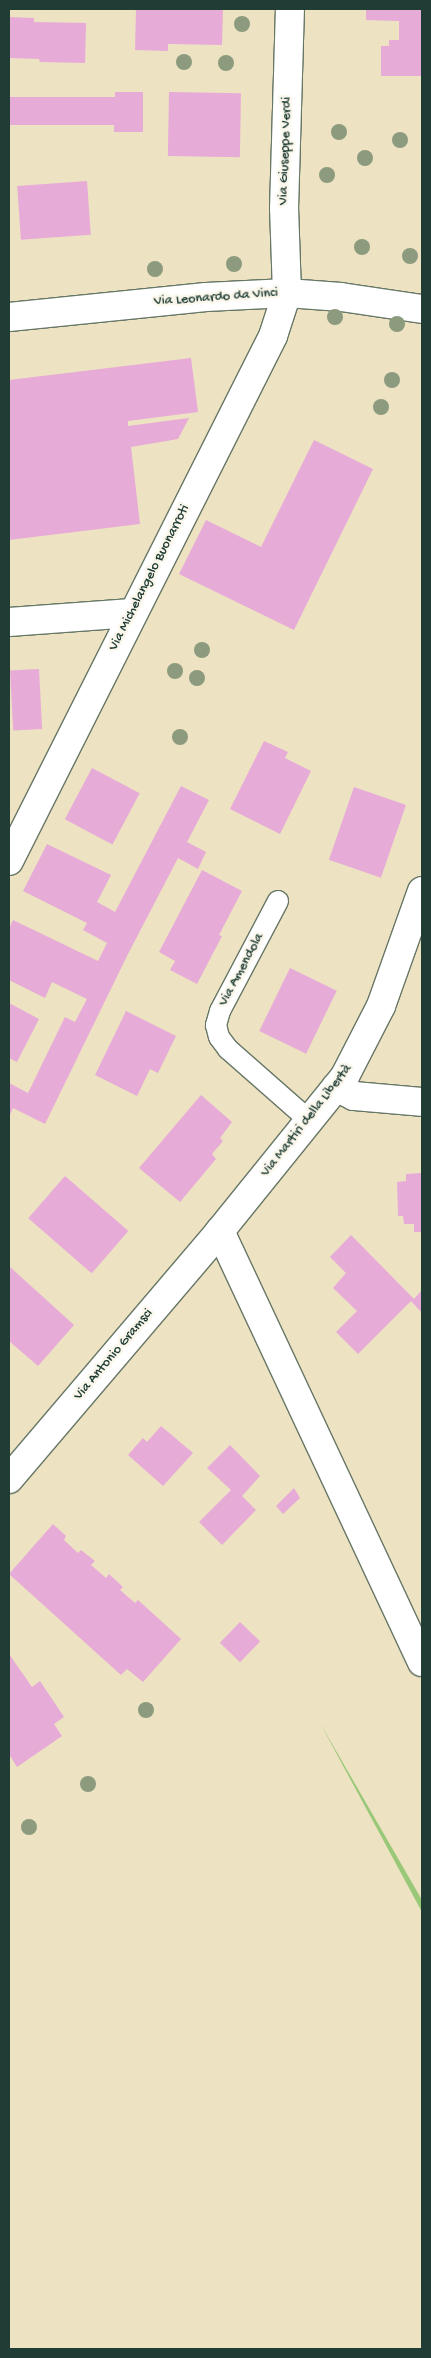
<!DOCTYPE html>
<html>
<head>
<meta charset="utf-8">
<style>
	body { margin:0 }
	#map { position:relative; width:431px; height:2358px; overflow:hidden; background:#ede2c2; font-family:"Gochi Hand",sans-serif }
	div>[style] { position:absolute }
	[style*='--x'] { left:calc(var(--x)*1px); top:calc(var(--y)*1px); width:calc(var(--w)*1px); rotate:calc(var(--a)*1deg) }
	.green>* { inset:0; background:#98c878 }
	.building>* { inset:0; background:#e7abd8; transform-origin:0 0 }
	.roads { filter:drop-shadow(1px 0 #677766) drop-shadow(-1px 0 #677766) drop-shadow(0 1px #677766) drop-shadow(0 -1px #677766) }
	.service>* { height:20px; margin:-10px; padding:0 10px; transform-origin:10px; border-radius:10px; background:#fff }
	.minor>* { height:28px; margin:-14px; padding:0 14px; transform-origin:14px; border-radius:14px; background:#fff }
	.trees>* { width:16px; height:16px; margin:-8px; border-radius:50%; background:#8c9a7d }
	span { translate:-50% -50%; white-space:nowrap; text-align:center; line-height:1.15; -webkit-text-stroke:5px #fbf7ec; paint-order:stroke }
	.street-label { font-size:14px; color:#1f3d34 }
	.frame { position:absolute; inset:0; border:10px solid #1f3d34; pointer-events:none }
</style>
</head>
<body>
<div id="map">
	<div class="green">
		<div style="clip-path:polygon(320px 1723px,422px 1900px,422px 1912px)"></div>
	</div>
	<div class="building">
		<div style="clip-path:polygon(136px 9px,223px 9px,222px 45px,168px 44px,168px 51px,135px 50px)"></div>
		<div style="clip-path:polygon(366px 9px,422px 9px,422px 76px,381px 76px,381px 46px,389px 46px,389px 40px,399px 40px,399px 21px,366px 20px)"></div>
		<div style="clip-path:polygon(9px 17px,34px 18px,34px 22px,86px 23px,85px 63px,40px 62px,39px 59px,9px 58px)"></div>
		<div style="clip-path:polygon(115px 92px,143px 92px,143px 132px,114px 132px,114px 125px,9px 125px,9px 97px,115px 97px)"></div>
		<div style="left:169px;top:92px;width:72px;height:64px;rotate:1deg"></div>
		<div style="left:87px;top:181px;width:54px;height:70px;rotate:86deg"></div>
		<div style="clip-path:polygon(191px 358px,198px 412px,128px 421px,128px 426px,189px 418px,178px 439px,131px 447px,140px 524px,9px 540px,9px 380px)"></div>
		<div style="clip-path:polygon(314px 440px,373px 469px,294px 630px,179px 574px,206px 520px,261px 547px)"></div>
		<div style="left:39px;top:669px;width:60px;height:29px;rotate:87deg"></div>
		<div style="clip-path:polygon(264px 741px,288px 752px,285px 758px,311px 771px,280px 834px,230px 809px)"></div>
		<div style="left:92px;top:768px;width:54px;height:58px;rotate:28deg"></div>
		<div style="clip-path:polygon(181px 786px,209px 800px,187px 842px,206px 852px,198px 869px,178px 858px,128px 954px,45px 1124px,13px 1108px,9px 1117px,9px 1083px,28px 1093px,65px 1017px,75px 1022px,87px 999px,52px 982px,45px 998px,9px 980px,9px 929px,13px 920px,98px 961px,107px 943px,83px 930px,87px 923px,23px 891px,47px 844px,111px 875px,97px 902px,115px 912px)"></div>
		<div style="left:354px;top:787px;width:55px;height:77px;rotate:19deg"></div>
		<div style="clip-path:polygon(202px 870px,242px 891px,219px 935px,222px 936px,197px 984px,170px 970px,175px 961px,159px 952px)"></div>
		<div style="left:290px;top:968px;width:52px;height:70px;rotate:26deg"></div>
		<div style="clip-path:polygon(9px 1003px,39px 1019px,17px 1062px,9px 1058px)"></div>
		<div style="clip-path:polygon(126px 1011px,176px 1036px,158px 1073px,150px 1069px,137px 1096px,95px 1075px)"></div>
		<div style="clip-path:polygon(201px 1095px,232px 1122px,220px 1138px,223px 1141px,212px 1154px,216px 1159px,180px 1202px,139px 1168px)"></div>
		<div style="clip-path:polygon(422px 1173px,422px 1232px,414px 1232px,414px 1224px,404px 1224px,403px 1216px,398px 1216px,397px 1182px,406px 1181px,406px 1174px)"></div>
		<div style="left:65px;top:1176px;width:84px;height:56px;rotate:41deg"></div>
		<div style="clip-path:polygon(351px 1235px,414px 1299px,422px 1290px,422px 1313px,411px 1301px,358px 1354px,336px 1332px,357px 1311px,333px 1288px,346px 1273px,330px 1257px)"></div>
		<div style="clip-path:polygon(10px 1267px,74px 1325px,38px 1366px,9px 1341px)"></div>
		<div style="clip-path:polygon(161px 1426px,193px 1453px,163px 1486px,128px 1455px,143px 1438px,147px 1442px)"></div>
		<div style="clip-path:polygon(230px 1445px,260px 1476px,242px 1496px,256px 1510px,222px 1545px,199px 1522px,231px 1490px,207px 1468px)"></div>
		<div style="clip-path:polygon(294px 1488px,300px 1498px,283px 1514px,276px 1506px)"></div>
		<div style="clip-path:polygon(53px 1524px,66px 1536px,64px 1540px,78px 1553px,81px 1550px,95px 1561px,91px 1565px,106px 1578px,109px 1574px,123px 1587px,120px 1590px,135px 1603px,138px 1600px,181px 1639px,143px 1682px,127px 1669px,121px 1675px,9px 1574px)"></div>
		<div style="left:240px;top:1622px;width:28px;height:29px;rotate:44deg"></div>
		<div style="clip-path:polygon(9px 1654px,32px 1687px,40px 1681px,64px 1717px,54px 1724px,62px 1736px,17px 1767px,9px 1754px)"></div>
	</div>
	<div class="roads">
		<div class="service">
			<div style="--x:278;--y:901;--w:124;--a:117.8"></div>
			<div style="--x:220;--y:1011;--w:15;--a:106"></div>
			<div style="--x:216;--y:1025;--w:12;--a:76"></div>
			<div style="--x:219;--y:1037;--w:15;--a:53"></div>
			<div style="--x:228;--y:1049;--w:109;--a:41.3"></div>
		</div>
		<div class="minor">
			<div style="--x:9;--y:317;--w:198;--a:-5.8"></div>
			<div style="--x:206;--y:297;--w:81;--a:-2.8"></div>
			<div style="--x:287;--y:293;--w:54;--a:4.2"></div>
			<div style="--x:341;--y:297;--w:82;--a:8.4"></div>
			<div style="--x:9;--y:622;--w:123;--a:-4.2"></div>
			<div style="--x:9;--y:861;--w:588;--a:-63.3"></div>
			<div style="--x:273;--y:336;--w:45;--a:-72"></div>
			<div style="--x:287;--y:293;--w:84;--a:-92"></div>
			<div style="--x:284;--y:209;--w:200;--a:-88.3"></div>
			<div style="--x:336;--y:1087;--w:20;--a:27"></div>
			<div style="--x:354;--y:1096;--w:68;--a:5"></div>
			<div style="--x:220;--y:1231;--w:476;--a:64.9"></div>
			<div style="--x:9;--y:1479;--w:326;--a:-49.6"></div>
			<div style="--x:220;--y:1231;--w:199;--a:-51.1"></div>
			<div style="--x:345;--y:1076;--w:79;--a:-62.8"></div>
			<div style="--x:381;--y:1006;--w:122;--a:-70.4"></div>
		</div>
	</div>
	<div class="trees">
		<div style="left:242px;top:24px"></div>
		<div style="left:184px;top:62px"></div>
		<div style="left:226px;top:63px"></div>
		<div style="left:339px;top:132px"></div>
		<div style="left:400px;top:140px"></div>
		<div style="left:365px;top:158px"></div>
		<div style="left:327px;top:175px"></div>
		<div style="left:362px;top:247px"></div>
		<div style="left:410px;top:256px"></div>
		<div style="left:234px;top:264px"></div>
		<div style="left:155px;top:269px"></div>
		<div style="left:335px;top:317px"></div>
		<div style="left:397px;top:324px"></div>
		<div style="left:392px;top:380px"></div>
		<div style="left:381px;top:407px"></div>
		<div style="left:202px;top:650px"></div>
		<div style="left:175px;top:671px"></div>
		<div style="left:197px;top:678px"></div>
		<div style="left:180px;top:737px"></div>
		<div style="left:146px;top:1710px"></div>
		<div style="left:88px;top:1784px"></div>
		<div style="left:29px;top:1827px"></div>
	</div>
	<div class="street-label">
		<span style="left:286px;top:151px;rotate:-88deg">Via Giuseppe Verdi</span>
		<span style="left:216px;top:298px;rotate:-4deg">Via Leonardo da Vinci</span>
		<span style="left:150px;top:578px;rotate:-63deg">Via Michelangelo Buonarroti</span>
		<span style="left:242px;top:970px;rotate:-62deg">Via Amendola</span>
		<span style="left:307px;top:1121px;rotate:-52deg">Via Martiri della Libertà</span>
		<span style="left:114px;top:1355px;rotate:-50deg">Via Antonio Gramsci</span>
	</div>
	<div class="frame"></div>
</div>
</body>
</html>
